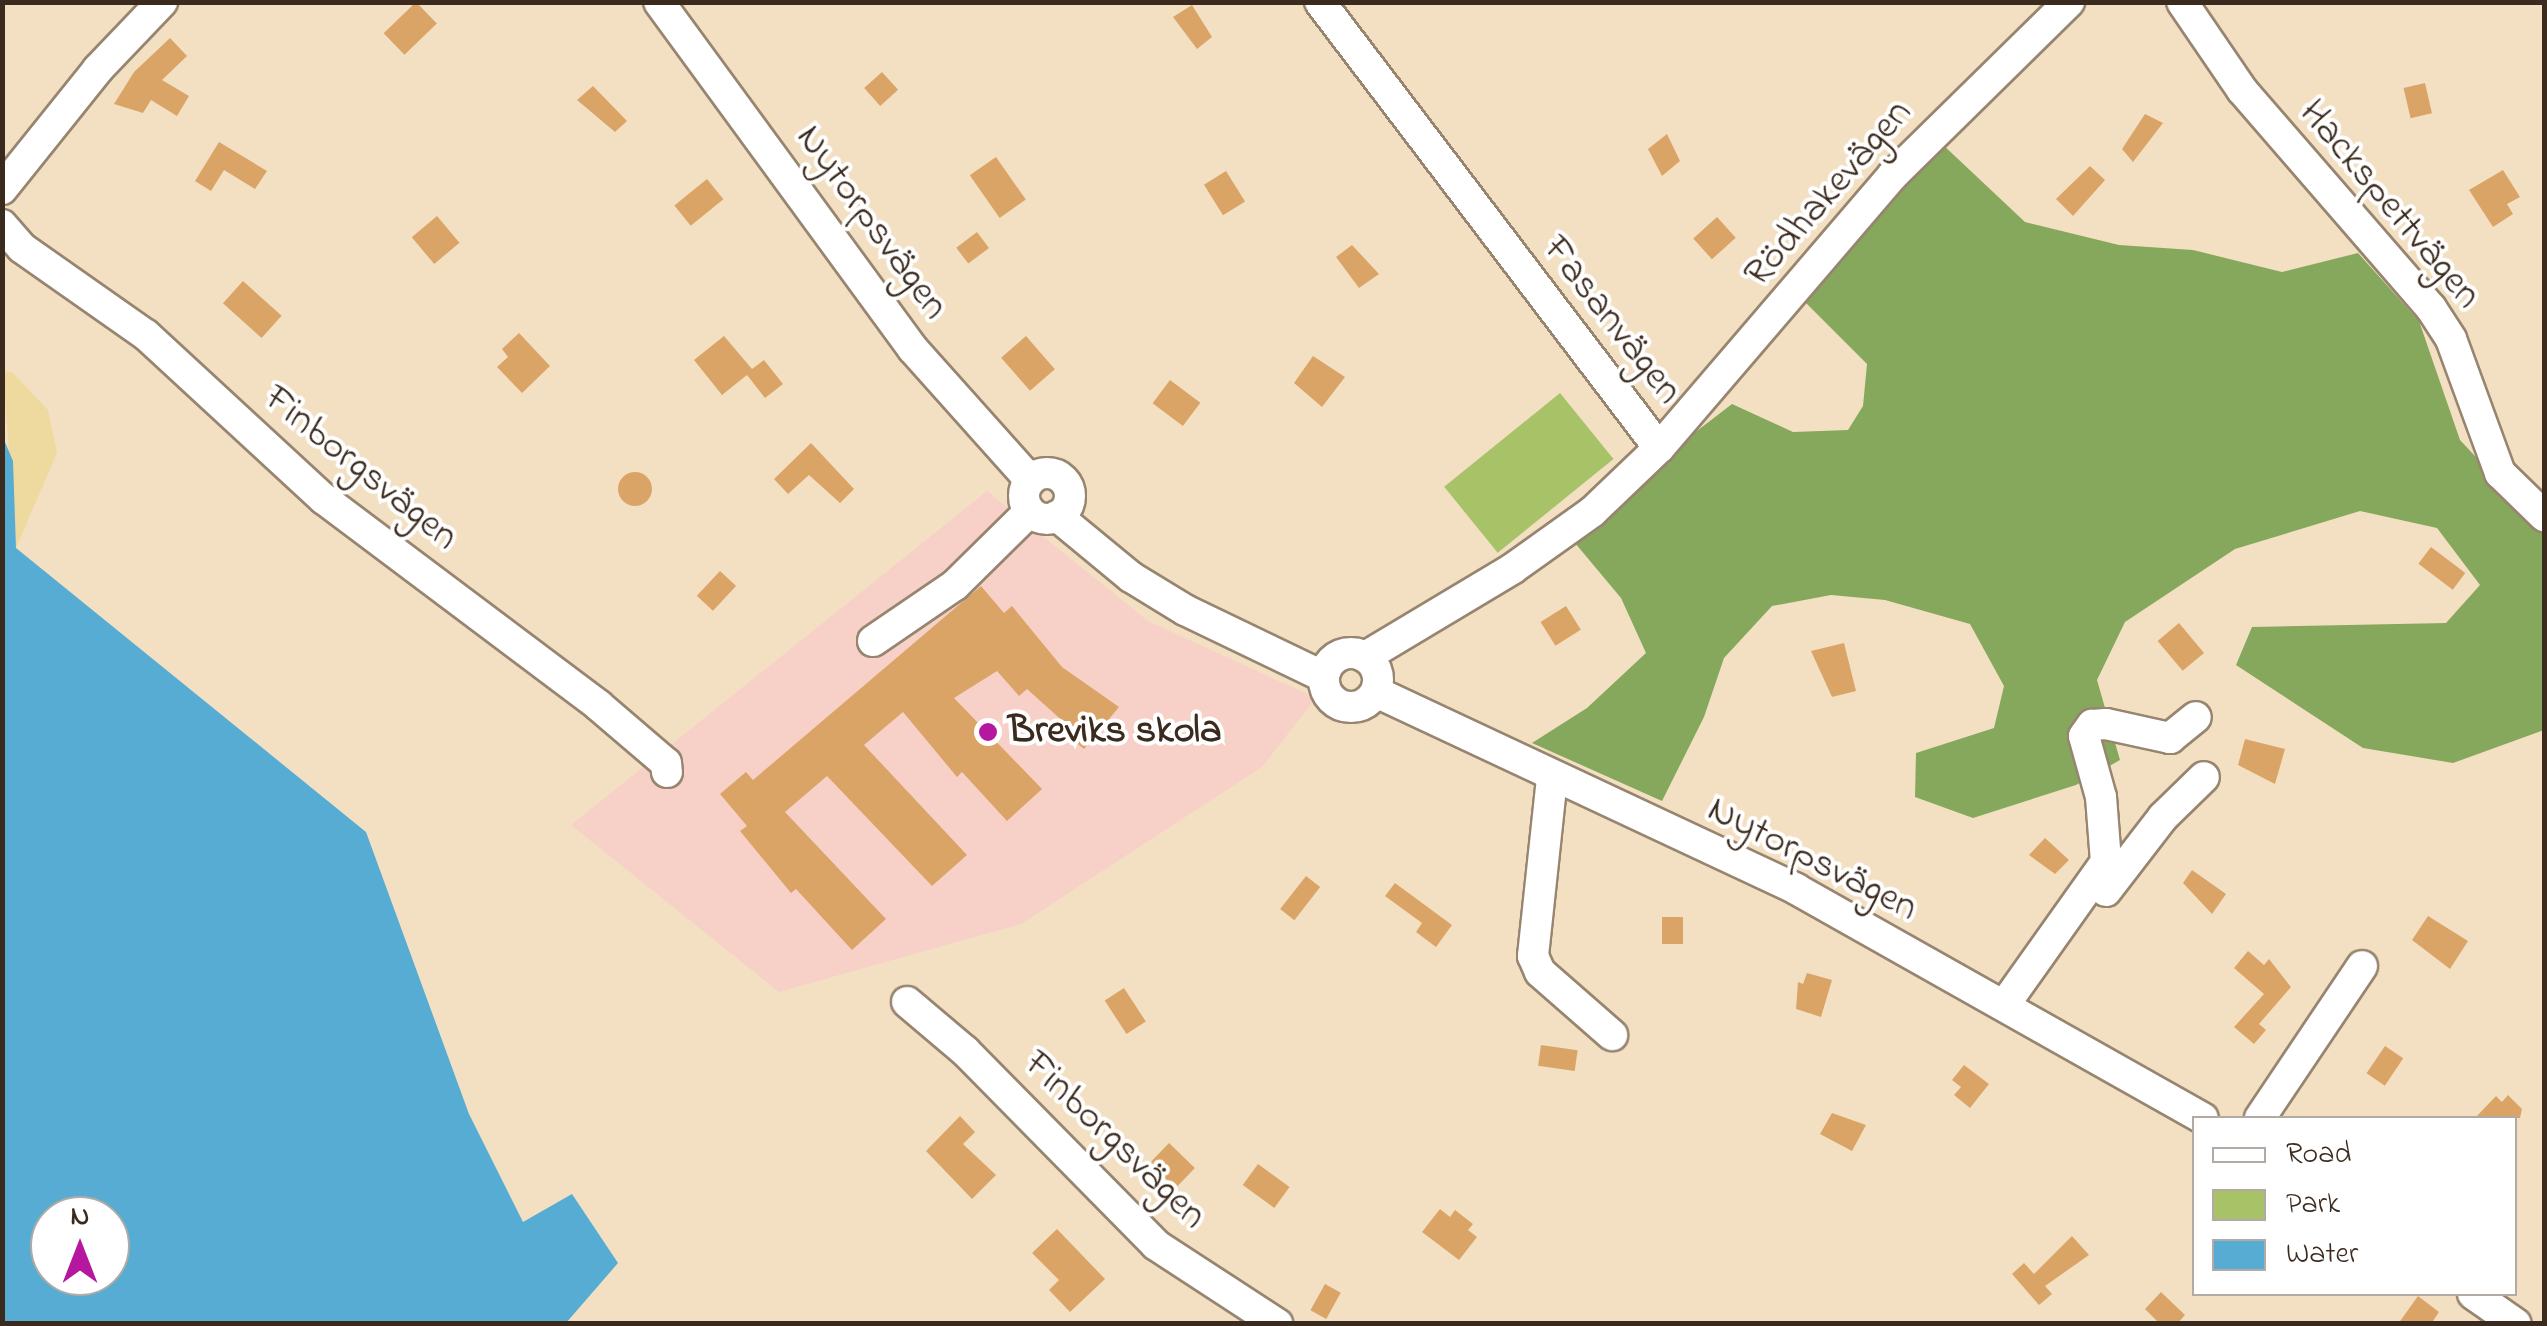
<!DOCTYPE html>
<html>
<head>
<meta charset="utf-8">
<style>
	body { margin:0 }
	#map { position:relative; width:2547px; height:1326px; overflow:hidden; background:#f3e0c3; font-family:"Indie Flower",sans-serif }
	div>[style] { position:absolute }
	[style*='--x'] { left:calc(var(--x)*1px); top:calc(var(--y)*1px); width:calc(var(--w)*1px); rotate:calc(var(--a)*1deg) }
	.built>* { inset:0; background:#f7d1c7 }
	.green>* { inset:0; background:#a8c268; transform-origin:0 0 }
	.forest>* { inset:0; background:#86a85c }
	.sand>* { inset:0; background:#eeda9e }
	.water>* { inset:0; background:#56acd2 }
	.building>* { inset:0; background:#dba467; transform-origin:0 0 }
	.round { border-radius:50% }
	.roads { filter:drop-shadow(2px 0 #978570) drop-shadow(-2px 0 #978570) drop-shadow(0 2px #978570) drop-shadow(0 -2px #978570) }
	.minor>* { height:30px; margin:-15px; padding:0 15px; transform-origin:15px; border-radius:15px; background:#fff }
	.minor>.ring { margin:-15px; padding:0; box-sizing:content-box; background:none; border:30px solid #fff; border-radius:50% }
	.dots>* { width:28px; height:28px; translate:-50% -50%; box-sizing:border-box; border:5px solid #fff; border-radius:50% }
	span { translate:-50% -50%; white-space:nowrap; text-align:center; line-height:1.15; -webkit-text-stroke:8px #fff; paint-order:stroke }
	.street-label { font-size:40px; color:#3b2a1e }
	.poi-label { font-size:40px; color:#3b2a1e; font-weight:700 }
	.left { translate:0 -50%; text-align:left }
	.frame { position:absolute; inset:0; border:5px solid #3b2a1e; pointer-events:none }
	.legend { position:absolute; left:2192px; top:1116px; width:325px; height:180px; box-sizing:border-box; background:#fff; border:2px solid #b1aaa5; margin:0; padding:12px 18px; list-style:none; font-size:30px; color:#3b2a1e }
	.legend li { display:flex; align-items:center; gap:20px; height:50px }
	.legend b { width:50px; border:2px solid #b1aaa5 }
	.north { position:absolute; left:30px; top:1196px; width:100px; height:100px; box-sizing:border-box; background:#fff; border:2px solid #b1aaa5; border-radius:50%; rotate:0deg; font-size:28px; font-weight:700; line-height:40px; text-align:center; color:#3b2a1e }
	.north::after { content:''; display:block; margin:auto; width:35px; height:45px; background:#b5179e; clip-path:polygon(50% 0,100% 100%,50% 72%,0 100%) }
</style>
</head>
<body>
<div id="map">
	<div class="built">
		<div style="clip-path:polygon(987px 491px,1148px 621px,1316px 698px,1262px 767px,1021px 924px,779px 992px,571px 825px)"></div>
	</div>
	<div class="green">
		<div style="left:1560px;top:393px;width:85px;height:149px;rotate:51deg"></div>
	</div>
	<div class="forest">
		<div style="clip-path:polygon(1941px 143px,2025px 222px,2119px 245px,2193px 250px,2282px 272px,2358px 253px,2419px 321px,2460px 440px,2544px 530px,2544px 730px,2453px 763px,2363px 748px,2236px 665px,2252px 627px,2446px 623px,2480px 585px,2437px 528px,2360px 511px,2235px 549px,2125px 622px,2097px 680px,2120px 760px,2076px 785px,1973px 818px,1915px 797px,1916px 753px,1994px 728px,2004px 686px,1970px 624px,1885px 600px,1831px 595px,1772px 606px,1724px 658px,1704px 717px,1662px 801px,1532px 743px,1587px 708px,1646px 653px,1621px 598px,1575px 543px,1663px 457px,1732px 404px,1793px 432px,1848px 430px,1863px 406px,1867px 364px,1805px 302px)"></div>
	</div>
	<div class="sand">
		<div style="clip-path:polygon(3px 371px,12px 372px,48px 410px,57px 453px,16px 548px)"></div>
	</div>
	<div class="water">
		<div style="clip-path:polygon(evenodd,2px 435px,13px 461px,16px 548px,366px 832px,469px 1114px,523px 1222px,572px 1194px,618px 1263px,566px 1323px,3px 1323px,2px 435px,50px 1216px,110px 1216px,110px 1276px,50px 1276px,50px 1216px)"></div>
	</div>
	<div class="building">
		<div style="left:416px;top:2px;width:30px;height:45px;rotate:46deg"></div>
		<div style="clip-path:polygon(1192px 5px,1212px 37px,1197px 49px,1173px 17px)"></div>
		<div style="clip-path:polygon(170px 38px,187px 56px,162px 80px,189px 96px,177px 116px,151px 100px,143px 113px,114px 104px,134px 72px)"></div>
		<div style="left:882px;top:72px;width:24px;height:24px;rotate:48deg"></div>
		<div style="left:2425px;top:83px;width:31px;height:22px;rotate:77deg"></div>
		<div style="clip-path:polygon(593px 86px,627px 121px,615px 132px,577px 100px)"></div>
		<div style="clip-path:polygon(2145px 114px,2163px 123px,2133px 162px,2122px 149px)"></div>
		<div style="clip-path:polygon(1667px 134px,1680px 161px,1662px 176px,1648px 149px)"></div>
		<div style="clip-path:polygon(219px 142px,267px 171px,255px 189px,224px 170px,211px 191px,195px 181px)"></div>
		<div style="left:996px;top:157px;width:52px;height:32px;rotate:55deg"></div>
		<div style="clip-path:polygon(2090px 166px,2105px 180px,2073px 216px,2056px 199px)"></div>
		<div style="clip-path:polygon(2503px 170px,2520px 197px,2507px 204px,2513px 214px,2493px 227px,2469px 190px)"></div>
		<div style="left:1226px;top:171px;width:36px;height:26px;rotate:58deg"></div>
		<div style="left:707px;top:179px;width:26px;height:42px;rotate:51deg"></div>
		<div style="left:437px;top:216px;width:35px;height:33px;rotate:50deg"></div>
		<div style="left:1717px;top:217px;width:28px;height:32px;rotate:48deg"></div>
		<div style="left:977px;top:232px;width:20px;height:26px;rotate:53deg"></div>
		<div style="clip-path:polygon(1352px 245px,1379px 274px,1359px 288px,1336px 257px)"></div>
		<div style="left:243px;top:281px;width:52px;height:30px;rotate:42deg"></div>
		<div style="clip-path:polygon(519px 333px,550px 366px,522px 393px,497px 367px,508px 357px,502px 349px)"></div>
		<div style="clip-path:polygon(724px 336px,752px 369px,764px 360px,783px 384px,765px 398px,747px 375px,722px 395px,694px 360px)"></div>
		<div style="left:1026px;top:336px;width:44px;height:33px;rotate:49deg"></div>
		<div style="clip-path:polygon(1313px 356px,1345px 377px,1322px 407px,1294px 383px)"></div>
		<div style="left:1170px;top:380px;width:38px;height:29px;rotate:37deg"></div>
		<div style="clip-path:polygon(811px 443px,854px 489px,840px 503px,809px 475px,788px 494px,774px 479px)"></div>
		<div class="round" style="left:618px;top:472px;width:34px;height:34px"></div>
		<div style="left:2431px;top:547px;width:43px;height:21px;rotate:37deg"></div>
		<div style="left:720px;top:571px;width:22px;height:34px;rotate:43deg"></div>
		<div style="clip-path:polygon(981px 586px,1004px 613px,1012px 606px,1062px 667px,1119px 707px,1084px 749px,1061px 730px,1066px 724px,1027px 689px,1019px 696px,997px 671px,954px 698px,1042px 789px,1007px 821px,962px 772px,957px 777px,903px 712px,864px 745px,967px 855px,932px 886px,827px 776px,785px 812px,886px 919px,852px 950px,796px 889px,791px 893px,740px 831px,747px 826px,720px 794px,746px 772px,753px 780px)"></div>
		<div style="left:1566px;top:606px;width:28px;height:30px;rotate:58deg"></div>
		<div style="left:2179px;top:623px;width:39px;height:28px;rotate:50deg"></div>
		<div style="clip-path:polygon(1844px 643px,1856px 691px,1832px 697px,1811px 651px)"></div>
		<div style="clip-path:polygon(2245px 739px,2285px 749px,2275px 784px,2238px 765px)"></div>
		<div style="clip-path:polygon(2045px 838px,2069px 860px,2055px 874px,2029px 855px)"></div>
		<div style="clip-path:polygon(2192px 870px,2226px 894px,2212px 914px,2183px 883px)"></div>
		<div style="left:1306px;top:876px;width:18px;height:42px;rotate:38deg"></div>
		<div style="clip-path:polygon(1395px 883px,1452px 925px,1436px 947px,1416px 932px,1422px 923px,1385px 896px)"></div>
		<div style="clip-path:polygon(2428px 916px,2468px 941px,2450px 969px,2412px 940px)"></div>
		<div style="left:1662px;top:917px;width:21px;height:27px"></div>
		<div style="clip-path:polygon(2248px 951px,2264px 965px,2269px 959px,2291px 987px,2259px 1024px,2266px 1030px,2254px 1044px,2234px 1027px,2264px 994px,2234px 968px)"></div>
		<div style="clip-path:polygon(1807px 973px,1832px 980px,1821px 1017px,1796px 1009px,1798px 982px,1803px 984px)"></div>
		<div style="left:1124px;top:988px;width:40px;height:23px;rotate:57deg"></div>
		<div style="left:1541px;top:1045px;width:37px;height:21px;rotate:8deg"></div>
		<div style="left:2385px;top:1046px;width:22px;height:33px;rotate:34deg"></div>
		<div style="clip-path:polygon(1964px 1065px,1989px 1084px,1970px 1108px,1954px 1095px,1961px 1087px,1952px 1080px)"></div>
		<div style="clip-path:polygon(2508px 1095px,2522px 1109px,2520px 1118px,2475px 1118px,2496px 1096px,2502px 1102px)"></div>
		<div style="clip-path:polygon(1832px 1113px,1866px 1125px,1852px 1151px,1820px 1134px)"></div>
		<div style="clip-path:polygon(960px 1116px,975px 1132px,963px 1144px,996px 1175px,972px 1199px,926px 1151px)"></div>
		<div style="left:1169px;top:1143px;width:36px;height:28px;rotate:44deg"></div>
		<div style="left:1258px;top:1164px;width:39px;height:26px;rotate:36deg"></div>
		<div style="clip-path:polygon(1440px 1209px,1450px 1217px,1455px 1210px,1473px 1224px,1468px 1230px,1477px 1237px,1459px 1260px,1422px 1232px)"></div>
		<div style="clip-path:polygon(1057px 1229px,1105px 1279px,1070px 1312px,1049px 1290px,1059px 1280px,1032px 1253px)"></div>
		<div style="clip-path:polygon(2072px 1236px,2089px 1255px,2045px 1286px,2052px 1294px,2039px 1305px,2012px 1274px,2024px 1263px,2034px 1274px)"></div>
		<div style="left:1325px;top:1284px;width:18px;height:30px;rotate:29deg"></div>
		<div style="clip-path:polygon(2161px 1292px,2185px 1315px,2177px 1324px,2160px 1324px,2145px 1309px)"></div>
		<div style="clip-path:polygon(2418px 1296px,2439px 1312px,2431px 1324px,2398px 1324px)"></div>
	</div>
	<div class="roads">
		<div class="minor">
			<div style="--x:659;--y:2;--w:430;--a:53.8"></div>
			<div style="--x:913;--y:349;--w:176;--a:48.2"></div>
			<div style="--x:1320;--y:2;--w:560;--a:52.76"></div>
			<div style="--x:1659;--y:448;--w:93;--a:136.3"></div>
			<div style="--x:1592;--y:512;--w:98;--a:144.5"></div>
			<div style="--x:1512;--y:569;--w:171;--a:149.1"></div>
			<div style="--x:2182;--y:2;--w:107;--a:55.7"></div>
			<div style="--x:2242;--y:90;--w:289;--a:49.1"></div>
			<div style="--x:2431;--y:308;--w:37;--a:57"></div>
			<div style="--x:2451;--y:339;--w:143;--a:69.9"></div>
			<div style="--x:2500;--y:473;--w:62;--a:44.3"></div>
			<div style="--x:2;--y:189;--w:154;--a:-51.3"></div>
			<div style="--x:98;--y:69;--w:93;--a:-46.3"></div>
			<div style="--x:2;--y:225;--w:30;--a:49"></div>
			<div style="--x:22;--y:248;--w:151;--a:35.1"></div>
			<div style="--x:146;--y:335;--w:242;--a:42.7"></div>
			<div style="--x:324;--y:499;--w:343;--a:36.9"></div>
			<div style="--x:598;--y:705;--w:89;--a:40.5"></div>
			<div style="--x:666;--y:763;--w:9;--a:84"></div>
			<div style="--x:1659;--y:448;--w:360;--a:-49.4"></div>
			<div style="--x:1893;--y:175;--w:247;--a:-44.5"></div>
			<div class="ring" style="left:1024px;top:473px;width:16px;height:16px"></div>
			<div style="--x:1057;--y:516;--w:96;--a:39.5"></div>
			<div style="--x:1131;--y:577;--w:63;--a:31.4"></div>
			<div style="--x:1185;--y:610;--w:154;--a:25.7"></div>
			<div style="--x:873;--y:641;--w:99;--a:-34.3"></div>
			<div style="--x:955;--y:585;--w:105;--a:-44.6"></div>
			<div class="ring" style="left:1324px;top:653px;width:24px;height:24px"></div>
			<div style="--x:1376;--y:692;--w:464;--a:25.1"></div>
			<div style="--x:1796;--y:889;--w:467;--a:29.4"></div>
			<div style="--x:1552;--y:778;--w:179;--a:96.1"></div>
			<div style="--x:1533;--y:956;--w:17;--a:66"></div>
			<div style="--x:1540;--y:972;--w:96;--a:41.2"></div>
			<div style="--x:2106;--y:891;--w:93;--a:-52.4"></div>
			<div style="--x:2163;--y:817;--w:57;--a:-44.3"></div>
			<div style="--x:907;--y:1002;--w:76;--a:40.2"></div>
			<div style="--x:965;--y:1051;--w:272;--a:45.4"></div>
			<div style="--x:1156;--y:1245;--w:145;--a:33.1"></div>
			<div style="--x:2005;--y:1004;--w:174;--a:-54.6"></div>
			<div style="--x:2106;--y:862;--w:65;--a:-94.4"></div>
			<div style="--x:2101;--y:797;--w:63;--a:-105.6"></div>
			<div style="--x:2084;--y:736;--w:14;--a:-54"></div>
			<div style="--x:2092;--y:725;--w:14;--a:-4"></div>
			<div style="--x:2106;--y:724;--w:66;--a:12.3"></div>
			<div style="--x:2170;--y:738;--w:33;--a:-39"></div>
			<div style="--x:2260;--y:1118;--w:183;--a:-56.1"></div>
			<div style="--x:2473;--y:1294;--w:52;--a:34.9"></div>
		</div>
	</div>
	<div class="dots">
		<div style="left:988px;top:732px;background:#b5179e"></div>
	</div>
	<div class="street-label">
		<span style="left:1829px;top:194px;rotate:-49deg">Rödhakevägen</span>
		<span style="left:2389px;top:205px;rotate:50deg">Hackspettvägen</span>
		<span style="left:871px;top:223px;rotate:54deg">Nytorpsvägen</span>
		<span style="left:1611px;top:321px;rotate:52deg">Fasanvägen</span>
		<span style="left:360px;top:469px;rotate:39deg">Finborgsvägen</span>
		<span style="left:1812px;top:860px;rotate:27deg">Nytorpsvägen</span>
		<span style="left:1114px;top:1141px;rotate:44deg">Finborgsvägen</span>
	</div>
	<div class="poi-label">
		<span class="left" style="left:1008px;top:732px">Breviks skola</span>
	</div>
	<div class="frame"></div>
	<ul class="legend">
	<li><b style="height:12px;background:#fff"></b>Road</li>
	<li><b style="height:28px;background:#a8c268"></b>Park</li>
	<li><b style="height:28px;background:#56acd2"></b>Water</li>
	</ul>
	<div class="north">N</div>
</div>
</body>
</html>
